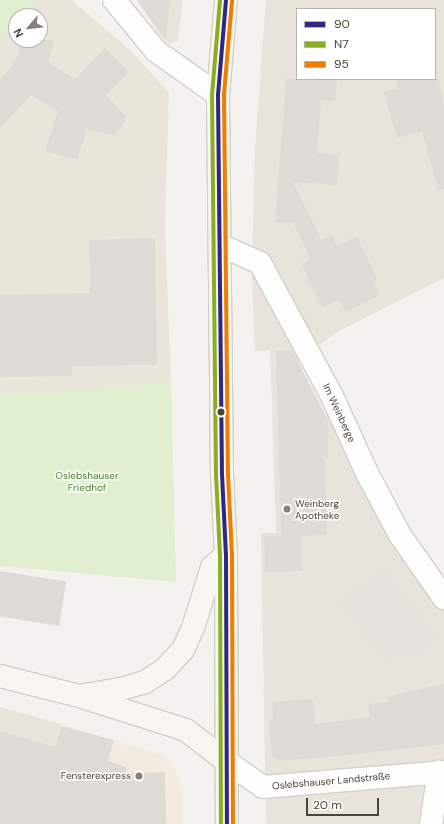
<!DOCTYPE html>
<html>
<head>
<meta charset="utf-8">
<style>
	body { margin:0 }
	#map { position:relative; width:444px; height:824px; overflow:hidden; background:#f4f2ee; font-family:"DM Sans",sans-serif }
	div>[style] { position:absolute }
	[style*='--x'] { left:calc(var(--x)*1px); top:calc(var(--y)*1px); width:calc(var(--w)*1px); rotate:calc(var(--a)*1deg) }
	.residential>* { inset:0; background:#e7e4dc }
	.commercial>* { inset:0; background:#f3ebdf }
	.education>* { inset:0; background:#eae5da }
	.green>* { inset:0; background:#e1eecf }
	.parking>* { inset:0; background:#e6e3df }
	.building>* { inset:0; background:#dedbd6; transform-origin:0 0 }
	.roads { filter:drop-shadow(1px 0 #d2d0cb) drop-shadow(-1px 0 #d2d0cb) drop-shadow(0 1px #d2d0cb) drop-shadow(0 -1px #d2d0cb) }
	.minor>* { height:22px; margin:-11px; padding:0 11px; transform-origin:11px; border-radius:11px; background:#fdfdfc }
	.secondary>* { height:22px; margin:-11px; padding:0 11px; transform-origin:11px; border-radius:11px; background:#f7f6f1 }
	.bus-1>* { height:4px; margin:-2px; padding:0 2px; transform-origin:2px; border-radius:2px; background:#312783 }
	.bus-2>* { height:4px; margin:-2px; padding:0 2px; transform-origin:2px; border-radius:2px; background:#8aae23 }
	.bus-3>* { height:4px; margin:-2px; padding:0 2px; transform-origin:2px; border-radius:2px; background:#ef7d00 }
	.dots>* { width:11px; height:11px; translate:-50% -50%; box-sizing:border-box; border:2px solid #fff; border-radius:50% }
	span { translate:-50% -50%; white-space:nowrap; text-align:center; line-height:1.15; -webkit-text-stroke:3px #fff; paint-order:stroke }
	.street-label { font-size:10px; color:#4b4439 }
	.park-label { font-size:10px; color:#4a7f2a }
	.poi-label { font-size:10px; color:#4b4439 }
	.left { translate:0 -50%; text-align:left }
	.right { translate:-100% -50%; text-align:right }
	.legend { position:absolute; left:296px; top:8px; width:140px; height:72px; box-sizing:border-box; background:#fff; border:1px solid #b7b4b0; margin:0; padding:5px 7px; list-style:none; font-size:12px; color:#4b4439 }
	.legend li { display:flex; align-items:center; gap:8px; height:20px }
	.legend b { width:20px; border:1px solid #b7b4b0 }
	.north { position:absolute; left:8px; top:8px; width:40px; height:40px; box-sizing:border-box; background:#fff; border:1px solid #b7b4b0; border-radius:50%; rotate:242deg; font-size:11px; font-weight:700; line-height:16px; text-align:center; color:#4b4439 }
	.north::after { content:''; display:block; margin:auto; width:14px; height:18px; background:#868178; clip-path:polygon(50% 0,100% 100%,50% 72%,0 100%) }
	.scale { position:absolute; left:306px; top:798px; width:73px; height:18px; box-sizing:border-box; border:2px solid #4b4439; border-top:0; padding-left:5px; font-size:12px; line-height:14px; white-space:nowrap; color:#4b4439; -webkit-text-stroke:3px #fff; paint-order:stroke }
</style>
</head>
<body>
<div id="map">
	<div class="residential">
		<div style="clip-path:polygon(137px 0,183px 0,178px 41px,170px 44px,161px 37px)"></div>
		<div style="clip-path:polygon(evenodd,266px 0,444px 0,444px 278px,339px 331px,297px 360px,397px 545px,444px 606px,444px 824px,266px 824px,261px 533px,276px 533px,270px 350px,255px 351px,252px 274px,255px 146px,266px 0,297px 9px,435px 9px,435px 79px,297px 79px,297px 9px)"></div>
		<div style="clip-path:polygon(0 707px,61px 724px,38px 801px,0 824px)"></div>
	</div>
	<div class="commercial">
		<div style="clip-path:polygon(61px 724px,162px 755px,176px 772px,183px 792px,183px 824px,38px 824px,38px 801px)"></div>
	</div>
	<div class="education">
		<div style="clip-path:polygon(35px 0,72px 0,133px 53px,169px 93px,165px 226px,171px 382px,0 395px,0 41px,16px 22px,16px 40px,40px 40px,40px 16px,21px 16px)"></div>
	</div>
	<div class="green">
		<div style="clip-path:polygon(0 0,35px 0,21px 16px,16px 16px,16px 22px,0 41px)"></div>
		<div style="clip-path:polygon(171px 382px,176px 582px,0 566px,0 395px)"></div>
	</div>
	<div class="parking">
		<div style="clip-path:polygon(384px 568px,439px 639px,414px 658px,402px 650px,386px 662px,339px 602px)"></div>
	</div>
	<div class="building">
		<div style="clip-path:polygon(137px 0,170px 0,166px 39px)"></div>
		<div style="clip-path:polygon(22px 40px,55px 40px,48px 62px,75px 79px,105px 48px,129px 72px,106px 95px,127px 117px,115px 136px,87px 129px,77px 160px,45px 151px,58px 111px,31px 95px,0 128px,0 79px,7px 72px,18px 55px)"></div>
		<div style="clip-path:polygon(286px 79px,337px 79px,335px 101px,321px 100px,317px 153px,339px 155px,337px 185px,293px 182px,321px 240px,332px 235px,337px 246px,357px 236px,377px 279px,373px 281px,380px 295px,345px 312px,339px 300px,322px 308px,301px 264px,310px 259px,293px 223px,275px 222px)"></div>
		<div style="clip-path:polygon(396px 79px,438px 79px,444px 107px,444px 189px,438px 190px,422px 131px,397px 138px,384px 92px,398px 88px)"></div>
		<div style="clip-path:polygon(155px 238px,157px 365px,72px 366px,72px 376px,0 377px,0 295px,90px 293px,89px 240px)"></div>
		<div style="clip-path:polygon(292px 350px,328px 422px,328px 459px,325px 459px,327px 535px,301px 536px,302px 571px,265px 572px,264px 536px,281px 536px,276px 351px)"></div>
		<div style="left:0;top:571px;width:67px;height:45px;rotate:9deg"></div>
		<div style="clip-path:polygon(444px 684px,444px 744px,330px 757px,276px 761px,276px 757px,272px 757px,269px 721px,273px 720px,272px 702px,313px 699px,315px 724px,370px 717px,368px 704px,389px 702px,389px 696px)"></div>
		<div style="clip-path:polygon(61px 726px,114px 740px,108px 761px,126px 767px,126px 773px,165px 772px,166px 824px,0 824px,0 731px,55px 747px)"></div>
	</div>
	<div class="roads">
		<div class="minor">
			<div style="--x:114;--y:0;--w:66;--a:50.5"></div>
			<div style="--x:156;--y:51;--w:76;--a:35.4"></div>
			<div style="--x:220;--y:245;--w:44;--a:24.2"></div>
			<div style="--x:260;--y:263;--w:151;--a:61.6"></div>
			<div style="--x:332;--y:396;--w:85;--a:65.6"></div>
			<div style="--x:367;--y:473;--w:70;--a:62"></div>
			<div style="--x:400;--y:535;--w:77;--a:55.1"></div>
			<div style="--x:226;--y:761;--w:45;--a:35.1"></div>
			<div style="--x:263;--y:787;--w:182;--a:-4.7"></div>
			<div style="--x:431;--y:824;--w:53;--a:-81.3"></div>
		</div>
		<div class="secondary">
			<div style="--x:226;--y:0;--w:95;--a:94.8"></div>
			<div style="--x:218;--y:95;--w:379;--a:89.4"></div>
			<div style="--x:222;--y:474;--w:81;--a:87.2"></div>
			<div style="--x:226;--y:555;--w:269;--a:89.8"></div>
			<div style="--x:0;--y:676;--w:81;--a:14.2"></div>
			<div style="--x:79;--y:696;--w:112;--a:17.6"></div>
			<div style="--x:186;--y:730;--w:51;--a:37.8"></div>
			<div style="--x:84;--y:695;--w:37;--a:-9"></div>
			<div style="--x:121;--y:689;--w:25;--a:-16"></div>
			<div style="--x:145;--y:682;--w:24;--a:-33"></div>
			<div style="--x:165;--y:669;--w:26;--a:-47"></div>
			<div style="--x:183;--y:650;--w:24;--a:-66"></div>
			<div style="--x:193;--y:628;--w:64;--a:-72.7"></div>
			<div style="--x:212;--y:567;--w:18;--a:-41"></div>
		</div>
	</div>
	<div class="bus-1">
		<div style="--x:226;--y:0;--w:95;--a:94.8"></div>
		<div style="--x:218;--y:95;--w:379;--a:89.4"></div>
		<div style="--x:222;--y:474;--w:81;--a:87.2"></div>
		<div style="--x:226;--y:555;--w:269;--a:89.8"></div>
	</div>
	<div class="bus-2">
		<div style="--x:220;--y:0;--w:95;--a:94.8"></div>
		<div style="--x:212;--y:95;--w:379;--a:89.4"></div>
		<div style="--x:216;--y:474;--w:81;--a:87.2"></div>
		<div style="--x:220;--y:555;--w:269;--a:89.8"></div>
	</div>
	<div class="bus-3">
		<div style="--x:232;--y:1;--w:94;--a:94.9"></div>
		<div style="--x:224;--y:95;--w:379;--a:89.4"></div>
		<div style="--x:228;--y:474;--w:81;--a:87.2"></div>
		<div style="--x:232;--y:555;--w:269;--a:89.8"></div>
	</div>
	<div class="dots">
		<div style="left:221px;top:412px;background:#4b4439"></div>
		<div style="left:287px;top:509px;background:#868178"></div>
		<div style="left:139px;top:776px;background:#868178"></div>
	</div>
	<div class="street-label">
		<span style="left:339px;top:413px;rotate:65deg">Im Weinberge</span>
		<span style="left:331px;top:781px;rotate:-5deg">Oslebshauser Landstraße</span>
	</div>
	<div class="park-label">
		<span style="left:87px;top:481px">Oslebshauser<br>Friedhof</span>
	</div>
	<div class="poi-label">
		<span class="left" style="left:295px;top:509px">Weinberg<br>Apotheke</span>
		<span class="right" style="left:131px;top:776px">Fensterexpress</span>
	</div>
	<ul class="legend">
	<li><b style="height:5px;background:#312783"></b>90</li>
	<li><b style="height:5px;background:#8aae23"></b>N7</li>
	<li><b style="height:5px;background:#ef7d00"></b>95</li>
	</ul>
	<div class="north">N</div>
	<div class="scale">20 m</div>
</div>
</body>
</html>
